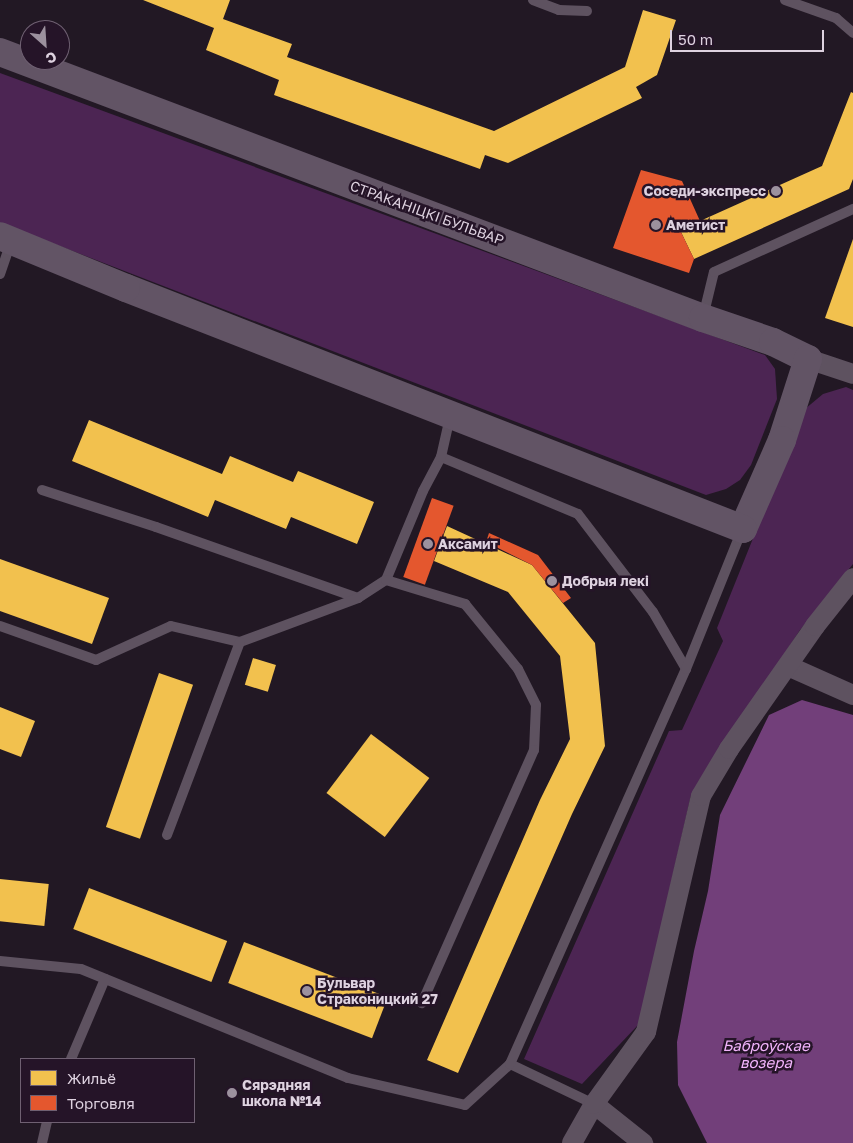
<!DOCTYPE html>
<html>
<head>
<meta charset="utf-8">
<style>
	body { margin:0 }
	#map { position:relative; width:853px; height:1143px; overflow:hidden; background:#221824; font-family:"Golos Text",sans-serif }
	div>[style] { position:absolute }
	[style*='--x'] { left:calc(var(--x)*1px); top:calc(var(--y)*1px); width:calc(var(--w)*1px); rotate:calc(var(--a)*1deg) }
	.green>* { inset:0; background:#4c2553 }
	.water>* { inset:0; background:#723f7a }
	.homes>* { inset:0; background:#f2c14e; transform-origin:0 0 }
	.shops>* { inset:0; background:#e4572e; transform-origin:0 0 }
	.lane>* { height:10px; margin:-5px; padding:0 5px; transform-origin:5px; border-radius:5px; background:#5e5260 }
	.street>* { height:20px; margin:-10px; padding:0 10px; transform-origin:10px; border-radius:10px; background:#5e5260 }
	.secondary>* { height:28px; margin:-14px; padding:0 14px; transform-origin:14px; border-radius:14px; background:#625465 }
	.dots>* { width:14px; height:14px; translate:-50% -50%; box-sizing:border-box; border:2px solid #251428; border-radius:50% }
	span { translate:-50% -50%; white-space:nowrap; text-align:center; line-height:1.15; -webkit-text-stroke:5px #251428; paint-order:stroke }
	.poi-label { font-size:14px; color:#ded2e0; font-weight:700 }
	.right { translate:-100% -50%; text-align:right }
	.left { translate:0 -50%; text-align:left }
	.street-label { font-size:14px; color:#ded2e0 }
	.water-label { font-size:15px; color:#f2b4fc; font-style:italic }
	.legend { position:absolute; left:20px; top:1058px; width:175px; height:65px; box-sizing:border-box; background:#251428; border:1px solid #6f6072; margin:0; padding:6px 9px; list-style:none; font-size:15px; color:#ded2e0 }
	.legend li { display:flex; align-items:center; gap:10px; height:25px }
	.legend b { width:25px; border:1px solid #6f6072 }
	.north { position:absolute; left:20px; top:20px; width:50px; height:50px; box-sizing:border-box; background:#251428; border:1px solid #6f6072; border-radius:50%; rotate:154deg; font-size:14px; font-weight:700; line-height:20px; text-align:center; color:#ded2e0 }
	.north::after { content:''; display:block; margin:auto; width:18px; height:22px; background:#9c919e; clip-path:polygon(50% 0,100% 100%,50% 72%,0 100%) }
	.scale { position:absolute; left:670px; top:30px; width:154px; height:22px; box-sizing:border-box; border:2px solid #ded2e0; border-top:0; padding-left:6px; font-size:15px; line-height:18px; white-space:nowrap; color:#ded2e0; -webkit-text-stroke:4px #251428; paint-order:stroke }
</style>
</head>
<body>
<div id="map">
	<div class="green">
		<div style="clip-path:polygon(0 73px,765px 355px,775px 369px,777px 399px,751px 465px,740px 480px,726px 489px,706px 495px,0 223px)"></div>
		<div style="clip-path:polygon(846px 387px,853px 390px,853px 564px,800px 630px,691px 795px,639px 1024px,582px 1084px,524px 1059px,669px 731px,682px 730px,723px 641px,717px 628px,805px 409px,823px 394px)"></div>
	</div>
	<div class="water">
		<div style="clip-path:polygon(802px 700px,853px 715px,853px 1143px,707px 1143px,678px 1085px,677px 1042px,694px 951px,708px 891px,720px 815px,769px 715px)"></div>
	</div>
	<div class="homes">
		<div style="clip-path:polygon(143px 0,230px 0,223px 19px,292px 44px,287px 57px,494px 131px,625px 67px,643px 10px,676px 20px,657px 75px,636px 87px,642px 98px,508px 163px,485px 155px,480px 169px,274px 95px,279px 80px,206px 50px,214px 28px)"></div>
		<div style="clip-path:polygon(851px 92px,853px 93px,853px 179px,849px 189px,694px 259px,680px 230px,822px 166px)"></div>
		<div style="clip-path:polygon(853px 239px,853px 327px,825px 318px)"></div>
		<div style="clip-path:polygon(89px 420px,222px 474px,230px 456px,293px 482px,298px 471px,374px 502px,357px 544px,291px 517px,286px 529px,215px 500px,208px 517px,72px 461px)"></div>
		<div style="clip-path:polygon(447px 526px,532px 565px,595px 643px,605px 746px,572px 814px,458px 1073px,427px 1060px,540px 800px,570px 739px,560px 656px,508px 592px,434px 561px)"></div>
		<div style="clip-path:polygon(0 559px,109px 598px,92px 644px,0 611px)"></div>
		<div style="left:253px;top:658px;width:24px;height:28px;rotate:17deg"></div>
		<div style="left:159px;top:673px;width:36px;height:163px;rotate:19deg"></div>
		<div style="clip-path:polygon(0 707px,35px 721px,21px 757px,0 749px)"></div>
		<div style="left:371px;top:734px;width:73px;height:74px;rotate:37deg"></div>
		<div style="left:0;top:879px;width:49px;height:42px;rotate:6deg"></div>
		<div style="left:89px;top:888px;width:148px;height:44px;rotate:21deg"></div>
		<div style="left:244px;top:942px;width:154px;height:44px;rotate:21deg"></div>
	</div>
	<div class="shops">
		<div style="clip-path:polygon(641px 170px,682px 181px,700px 221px,680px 230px,694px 259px,689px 273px,613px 248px)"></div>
		<div style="left:432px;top:498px;width:23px;height:84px;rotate:20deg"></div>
		<div style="clip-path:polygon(489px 533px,538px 555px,571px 598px,563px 603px,532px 565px,486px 542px)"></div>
	</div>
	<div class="lane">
		<div style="--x:533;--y:0;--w:28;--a:21"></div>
		<div style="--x:559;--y:10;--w:28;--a:2"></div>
		<div style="--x:785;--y:0;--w:54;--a:19.4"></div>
		<div style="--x:836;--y:18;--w:23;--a:41"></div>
		<div style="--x:0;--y:274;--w:34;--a:-71"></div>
		<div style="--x:703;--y:317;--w:46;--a:-76.3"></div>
		<div style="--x:714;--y:272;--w:153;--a:-24.4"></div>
		<div style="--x:441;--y:457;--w:148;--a:22.6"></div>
		<div style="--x:578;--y:514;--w:123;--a:52.6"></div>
		<div style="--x:653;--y:612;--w:66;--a:59.9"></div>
		<div style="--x:42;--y:490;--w:120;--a:18"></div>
		<div style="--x:156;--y:527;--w:214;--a:19.4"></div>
		<div style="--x:358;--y:598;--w:33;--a:-33"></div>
		<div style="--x:386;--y:580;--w:96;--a:-67.4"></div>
		<div style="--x:423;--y:491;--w:38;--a:-62"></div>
		<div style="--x:441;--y:457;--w:41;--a:-77.3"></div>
		<div style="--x:386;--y:580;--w:83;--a:16.9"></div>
		<div style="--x:465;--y:604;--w:84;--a:50.8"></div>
		<div style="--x:518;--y:669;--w:40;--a:63.4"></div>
		<div style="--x:536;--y:705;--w:45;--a:92.5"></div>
		<div style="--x:534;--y:750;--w:277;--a:113.9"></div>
		<div style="--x:0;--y:626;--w:102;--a:19.5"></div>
		<div style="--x:96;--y:660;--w:82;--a:-24.4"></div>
		<div style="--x:171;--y:626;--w:71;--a:13.1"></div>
		<div style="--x:240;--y:642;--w:126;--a:-20.4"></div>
		<div style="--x:167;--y:835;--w:206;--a:-69.3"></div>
		<div style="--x:0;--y:961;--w:81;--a:5.6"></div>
		<div style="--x:81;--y:969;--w:288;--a:22.2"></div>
		<div style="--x:348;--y:1078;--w:120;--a:13"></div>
		<div style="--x:465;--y:1105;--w:61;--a:-42.3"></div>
		<div style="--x:510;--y:1064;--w:93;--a:25.5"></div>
		<div style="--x:71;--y:1059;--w:87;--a:-67"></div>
		<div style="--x:510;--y:1064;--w:432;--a:-66"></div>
		<div style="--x:686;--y:669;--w:150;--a:-68.1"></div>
		<div style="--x:42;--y:1143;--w:22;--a:-77"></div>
	</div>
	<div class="street">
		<div style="--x:808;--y:359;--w:47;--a:18.4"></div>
		<div style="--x:788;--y:666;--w:71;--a:24"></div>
		<div style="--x:594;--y:1104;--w:63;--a:38.5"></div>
		<div style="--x:572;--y:1143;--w:45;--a:-60.6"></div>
		<div style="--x:594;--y:1104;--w:89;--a:-54.2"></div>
		<div style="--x:646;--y:1032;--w:242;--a:-76.9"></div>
		<div style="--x:701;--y:796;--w:55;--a:-59.2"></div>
		<div style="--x:729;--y:749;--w:150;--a:-55"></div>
		<div style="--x:815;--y:626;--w:61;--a:-51.6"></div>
	</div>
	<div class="secondary">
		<div style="--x:0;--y:52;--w:752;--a:20.73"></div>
		<div style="--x:703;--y:318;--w:74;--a:18.9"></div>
		<div style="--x:773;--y:342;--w:39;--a:26"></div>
		<div style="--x:808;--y:359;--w:85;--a:107.8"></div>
		<div style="--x:782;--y:440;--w:97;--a:113.7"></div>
		<div style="--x:743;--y:529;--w:662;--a:-158.66"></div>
		<div style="--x:126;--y:288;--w:136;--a:-157.6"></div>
	</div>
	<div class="dots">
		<div style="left:776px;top:191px;background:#9c919e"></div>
		<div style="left:656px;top:225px;background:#9c919e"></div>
		<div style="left:428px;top:544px;background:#9c919e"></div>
		<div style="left:552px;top:581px;background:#9c919e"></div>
		<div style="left:307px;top:991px;background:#9c919e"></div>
		<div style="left:232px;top:1093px;background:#9c919e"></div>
	</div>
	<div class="poi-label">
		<span class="right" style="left:766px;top:191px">Соседи-экспресс</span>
		<span class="left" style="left:666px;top:225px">Аметист</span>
		<span class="left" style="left:438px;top:544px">Аксамит</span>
		<span class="left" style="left:562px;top:581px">Добрыя лекi</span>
		<span class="left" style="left:317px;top:991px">Бульвар<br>Страконицкий 27</span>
		<span class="left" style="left:242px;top:1093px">Сярэдняя<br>школа №14</span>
	</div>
	<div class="street-label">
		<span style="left:427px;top:213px;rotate:20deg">СТРАКАНІЦКІ БУЛЬВАР</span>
	</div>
	<div class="water-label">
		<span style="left:766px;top:1054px">Баброўскае<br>возера</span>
	</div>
	<ul class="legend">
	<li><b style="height:14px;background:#f2c14e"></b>Жильё</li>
	<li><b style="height:14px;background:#e4572e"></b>Торговля</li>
	</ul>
	<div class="north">С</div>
	<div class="scale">50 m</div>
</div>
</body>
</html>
